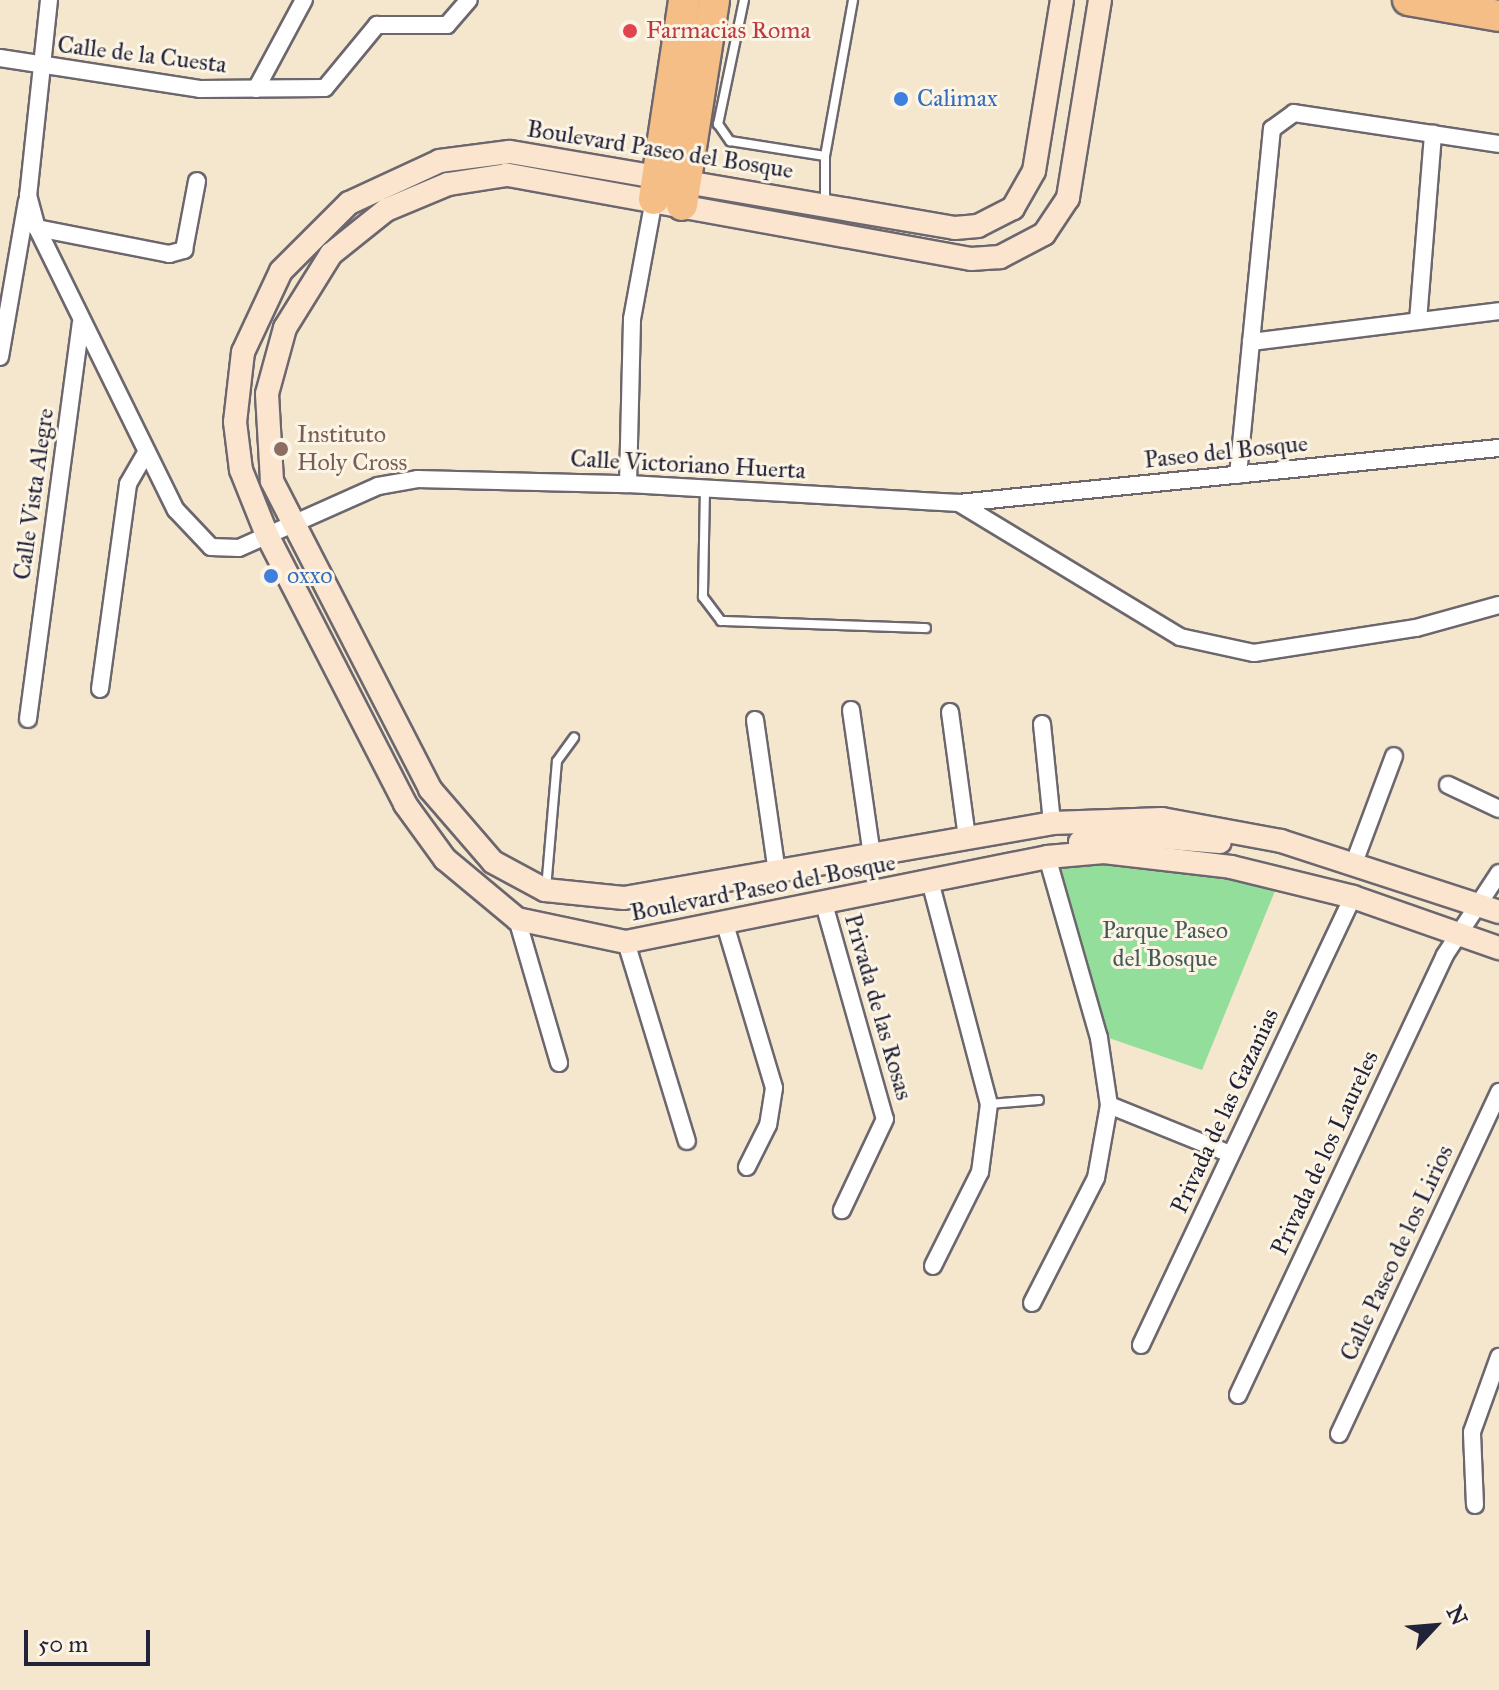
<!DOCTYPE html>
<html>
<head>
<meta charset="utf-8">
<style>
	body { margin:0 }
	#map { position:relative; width:1499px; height:1690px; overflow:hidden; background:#f5e7cd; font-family:"IM FELL Great Primer",serif }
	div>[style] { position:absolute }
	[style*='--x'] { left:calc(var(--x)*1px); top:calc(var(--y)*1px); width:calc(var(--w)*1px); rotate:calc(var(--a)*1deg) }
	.green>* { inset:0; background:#93de9a }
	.roads { filter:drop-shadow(2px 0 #6c676e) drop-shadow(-2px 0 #6c676e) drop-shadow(0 2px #6c676e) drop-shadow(0 -2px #6c676e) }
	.lane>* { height:8px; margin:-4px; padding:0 4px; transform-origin:4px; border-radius:4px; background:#fff }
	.street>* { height:16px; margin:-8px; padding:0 8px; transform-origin:8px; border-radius:8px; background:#fff }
	.secondary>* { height:22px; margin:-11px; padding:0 11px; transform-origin:11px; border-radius:11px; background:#fbe5cf }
	.highway>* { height:30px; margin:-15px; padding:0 15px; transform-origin:15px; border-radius:15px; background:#f6be87 }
	.dots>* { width:22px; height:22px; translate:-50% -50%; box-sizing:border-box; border:4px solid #fcf5e5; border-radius:50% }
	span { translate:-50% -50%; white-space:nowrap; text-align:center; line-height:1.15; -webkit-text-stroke:6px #fcf5e5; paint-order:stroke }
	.health-label { font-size:24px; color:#be3a42 }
	.left { translate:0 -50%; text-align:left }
	.street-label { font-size:24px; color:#22223b }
	.shop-label { font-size:24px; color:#366cbe }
	.education-label { font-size:24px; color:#785e54 }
	.park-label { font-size:24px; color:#445a58 }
	.north { position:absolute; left:1395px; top:1586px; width:80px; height:80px; -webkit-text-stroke:6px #fcf5e5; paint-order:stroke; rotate:64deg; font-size:22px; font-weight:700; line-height:32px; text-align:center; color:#22223b }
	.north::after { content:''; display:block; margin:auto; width:28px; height:36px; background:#22223b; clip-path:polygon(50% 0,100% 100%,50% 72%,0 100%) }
	.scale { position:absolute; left:24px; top:1630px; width:126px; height:36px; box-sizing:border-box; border:4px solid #22223b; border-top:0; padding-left:10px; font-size:24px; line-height:28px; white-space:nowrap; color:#22223b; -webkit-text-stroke:6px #fcf5e5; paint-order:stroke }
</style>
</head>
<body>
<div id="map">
	<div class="green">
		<div style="clip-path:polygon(1171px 862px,1275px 891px,1202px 1070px,1106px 1037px,1060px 865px)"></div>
	</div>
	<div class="roads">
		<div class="lane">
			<div style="--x:744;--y:0;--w:127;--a:101.8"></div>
			<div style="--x:718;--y:124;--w:21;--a:55"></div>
			<div style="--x:730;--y:141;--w:96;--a:9"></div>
			<div style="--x:825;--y:156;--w:48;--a:90"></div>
			<div style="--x:825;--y:156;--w:158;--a:-79.8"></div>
			<div style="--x:705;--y:489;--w:108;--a:91.1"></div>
			<div style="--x:703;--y:597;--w:30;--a:53"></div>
			<div style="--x:721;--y:621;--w:205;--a:2"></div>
			<div style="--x:546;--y:889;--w:128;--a:-85.1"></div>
			<div style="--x:557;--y:761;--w:29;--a:-54"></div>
			<div style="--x:989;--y:1104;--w:50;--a:-4.6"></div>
		</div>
		<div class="street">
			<div style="--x:49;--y:0;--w:196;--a:96.1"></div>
			<div style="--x:28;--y:195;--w:34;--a:75"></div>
			<div style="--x:37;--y:228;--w:314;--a:63.8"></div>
			<div style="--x:176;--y:510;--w:51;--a:46.6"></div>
			<div style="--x:211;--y:547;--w:28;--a:2"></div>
			<div style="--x:239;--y:548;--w:152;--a:-24"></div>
			<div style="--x:378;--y:486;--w:40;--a:-10"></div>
			<div style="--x:417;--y:479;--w:211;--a:1.4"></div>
			<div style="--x:628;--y:484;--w:332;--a:3.3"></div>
			<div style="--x:959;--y:503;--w:258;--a:31.2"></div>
			<div style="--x:1180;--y:637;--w:76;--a:12.2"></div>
			<div style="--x:1254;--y:653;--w:164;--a:-8.8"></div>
			<div style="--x:1416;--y:628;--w:86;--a:-15.5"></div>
			<div style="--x:0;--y:58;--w:202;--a:8.8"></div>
			<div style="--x:200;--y:89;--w:125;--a:-0.5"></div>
			<div style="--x:325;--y:88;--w:82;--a:-50.5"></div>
			<div style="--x:377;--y:25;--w:70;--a:0"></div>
			<div style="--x:447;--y:25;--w:33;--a:-49"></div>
			<div style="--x:256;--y:89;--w:101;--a:-61.7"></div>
			<div style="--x:37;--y:228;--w:135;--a:11.1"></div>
			<div style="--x:169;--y:254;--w:16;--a:-15"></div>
			<div style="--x:184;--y:250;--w:70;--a:-79.3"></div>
			<div style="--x:1418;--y:321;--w:188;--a:-85.4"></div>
			<div style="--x:1251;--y:342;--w:250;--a:-7.1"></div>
			<div style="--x:0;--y:357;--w:158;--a:-80.2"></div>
			<div style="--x:1238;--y:475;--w:348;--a:-84.4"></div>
			<div style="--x:1272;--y:129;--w:27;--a:-36"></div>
			<div style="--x:1294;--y:113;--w:207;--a:8.6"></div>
			<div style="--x:628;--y:484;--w:165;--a:-88.6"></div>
			<div style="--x:632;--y:319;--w:122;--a:-79.6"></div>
			<div style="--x:959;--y:503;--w:543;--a:-5.82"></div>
			<div style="--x:100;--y:689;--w:207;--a:-82.2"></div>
			<div style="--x:128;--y:484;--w:34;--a:-60"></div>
			<div style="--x:851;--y:710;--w:147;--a:81.8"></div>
			<div style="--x:950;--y:712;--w:127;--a:82.3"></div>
			<div style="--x:28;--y:719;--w:399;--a:-82.4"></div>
			<div style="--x:755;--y:720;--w:155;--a:81.8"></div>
			<div style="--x:1042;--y:724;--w:100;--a:84.2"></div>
			<div style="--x:1448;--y:785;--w:56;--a:25.2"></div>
			<div style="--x:1354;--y:863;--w:114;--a:-69.5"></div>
			<div style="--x:930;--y:881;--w:231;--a:75.2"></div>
			<div style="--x:989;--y:1104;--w:69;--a:97.5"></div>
			<div style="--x:980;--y:1172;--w:105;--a:116.6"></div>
			<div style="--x:824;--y:904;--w:223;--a:74.2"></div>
			<div style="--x:885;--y:1119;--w:101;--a:115.3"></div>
			<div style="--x:517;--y:919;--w:150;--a:73.7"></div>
			<div style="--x:724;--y:921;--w:174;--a:73.3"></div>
			<div style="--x:774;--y:1088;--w:37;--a:99"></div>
			<div style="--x:768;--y:1125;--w:47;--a:116.6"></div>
			<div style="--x:626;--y:942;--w:208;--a:73"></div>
			<div style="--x:1109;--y:1105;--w:131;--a:22"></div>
			<div style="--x:1032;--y:1303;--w:140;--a:-62.9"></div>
			<div style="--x:1096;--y:1178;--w:74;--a:-79.9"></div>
			<div style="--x:1109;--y:1105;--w:68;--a:-98.5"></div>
			<div style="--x:1099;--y:1038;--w:188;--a:-106"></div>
			<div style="--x:1141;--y:1345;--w:496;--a:-64.7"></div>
			<div style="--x:1238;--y:1395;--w:486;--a:-64.8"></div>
			<div style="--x:1445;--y:955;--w:98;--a:-56.6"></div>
			<div style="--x:1339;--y:1434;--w:378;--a:-64.9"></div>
			<div style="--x:1475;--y:1505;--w:73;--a:-92.4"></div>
			<div style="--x:1472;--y:1432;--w:80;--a:-70.2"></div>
		</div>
		<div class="secondary">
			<div style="--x:1062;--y:0;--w:173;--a:99.3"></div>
			<div style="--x:1034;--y:171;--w:43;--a:119.6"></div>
			<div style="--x:1013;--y:208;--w:39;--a:153"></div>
			<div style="--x:978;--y:226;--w:23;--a:175"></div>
			<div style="--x:955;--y:228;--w:452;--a:-170.3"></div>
			<div style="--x:509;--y:152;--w:70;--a:172.6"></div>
			<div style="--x:440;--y:161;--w:100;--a:155.2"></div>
			<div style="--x:349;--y:203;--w:96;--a:135"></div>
			<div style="--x:281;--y:271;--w:89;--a:115.1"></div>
			<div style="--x:243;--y:352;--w:70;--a:96.5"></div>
			<div style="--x:235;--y:422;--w:48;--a:82.9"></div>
			<div style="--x:241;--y:470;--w:70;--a:68.2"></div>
			<div style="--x:267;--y:535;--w:302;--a:62.8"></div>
			<div style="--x:405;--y:804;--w:68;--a:54"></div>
			<div style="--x:445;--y:859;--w:94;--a:39.8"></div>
			<div style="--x:517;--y:919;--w:111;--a:11.9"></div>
			<div style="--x:626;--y:942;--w:429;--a:-11.4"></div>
			<div style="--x:1047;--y:857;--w:57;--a:-5"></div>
			<div style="--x:1104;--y:852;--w:128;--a:6.7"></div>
			<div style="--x:1231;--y:867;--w:126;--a:13.8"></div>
			<div style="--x:1353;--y:897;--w:155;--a:19.3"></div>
			<div style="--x:1100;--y:0;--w:201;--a:99.2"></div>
			<div style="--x:1068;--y:198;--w:43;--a:123.7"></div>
			<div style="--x:1044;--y:234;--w:50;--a:152.4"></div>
			<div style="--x:1000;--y:257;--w:29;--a:176"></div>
			<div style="--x:971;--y:259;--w:472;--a:-169.7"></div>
			<div style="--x:507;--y:175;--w:60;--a:171.3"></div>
			<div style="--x:448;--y:184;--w:67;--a:157.2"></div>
			<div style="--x:386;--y:210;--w:70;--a:141.3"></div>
			<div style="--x:331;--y:254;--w:87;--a:121.9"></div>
			<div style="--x:285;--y:328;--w:68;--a:105.3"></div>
			<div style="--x:267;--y:394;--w:87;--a:86.7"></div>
			<div style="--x:272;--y:481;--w:346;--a:62.8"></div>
			<div style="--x:430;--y:789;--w:96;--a:49.2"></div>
			<div style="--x:493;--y:862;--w:59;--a:28.3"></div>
			<div style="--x:545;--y:890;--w:79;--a:5.8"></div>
			<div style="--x:624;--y:898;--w:435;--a:-9.9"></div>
			<div style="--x:1052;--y:823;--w:110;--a:-2.1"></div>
			<div style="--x:1162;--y:819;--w:121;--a:10.5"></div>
			<div style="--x:1281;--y:841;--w:229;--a:18"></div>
			<div style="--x:1080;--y:842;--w:43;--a:-10.8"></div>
			<div style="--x:1122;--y:834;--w:98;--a:4.7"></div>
		</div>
		<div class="highway">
			<div style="--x:1408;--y:0;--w:92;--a:10"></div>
			<div style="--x:654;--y:199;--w:201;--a:-81.4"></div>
			<div style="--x:682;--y:205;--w:207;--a:-81.1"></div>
		</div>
	</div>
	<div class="dots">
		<div style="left:630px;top:31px;background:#e0444e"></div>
		<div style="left:901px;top:99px;background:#3f7fe0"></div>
		<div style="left:281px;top:449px;background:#8d6e63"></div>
		<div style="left:271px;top:576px;background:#3f7fe0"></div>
	</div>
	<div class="health-label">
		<span class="left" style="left:646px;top:31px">Farmacias Roma</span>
	</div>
	<div class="street-label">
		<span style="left:142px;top:55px;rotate:7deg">Calle de la Cuesta</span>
		<span style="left:660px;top:150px;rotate:9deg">Boulevard Paseo del Bosque</span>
		<span style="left:1226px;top:452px;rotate:-6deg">Paseo del Bosque</span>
		<span style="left:688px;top:465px;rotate:3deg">Calle Victoriano Huerta</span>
		<span style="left:34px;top:494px;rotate:-82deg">Calle Vista Alegre</span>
		<span style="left:763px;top:888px;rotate:-11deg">Boulevard Paseo del Bosque</span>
		<span style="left:878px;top:1007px;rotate:74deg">Privada de las Rosas</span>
		<span style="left:1225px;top:1111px;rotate:-65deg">Privada de las Gazanias</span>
		<span style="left:1325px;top:1153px;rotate:-65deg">Privada de los Laureles</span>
		<span style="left:1397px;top:1253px;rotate:-65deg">Calle Paseo de los Lirios</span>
	</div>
	<div class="shop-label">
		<span class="left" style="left:917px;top:99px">Calimax</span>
		<span class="left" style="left:287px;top:576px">oxxo</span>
	</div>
	<div class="education-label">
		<span class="left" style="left:297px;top:449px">Instituto<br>Holy Cross</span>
	</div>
	<div class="park-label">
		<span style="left:1165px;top:945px">Parque Paseo<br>del Bosque</span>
	</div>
	<div class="north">N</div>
	<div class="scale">50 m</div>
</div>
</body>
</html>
